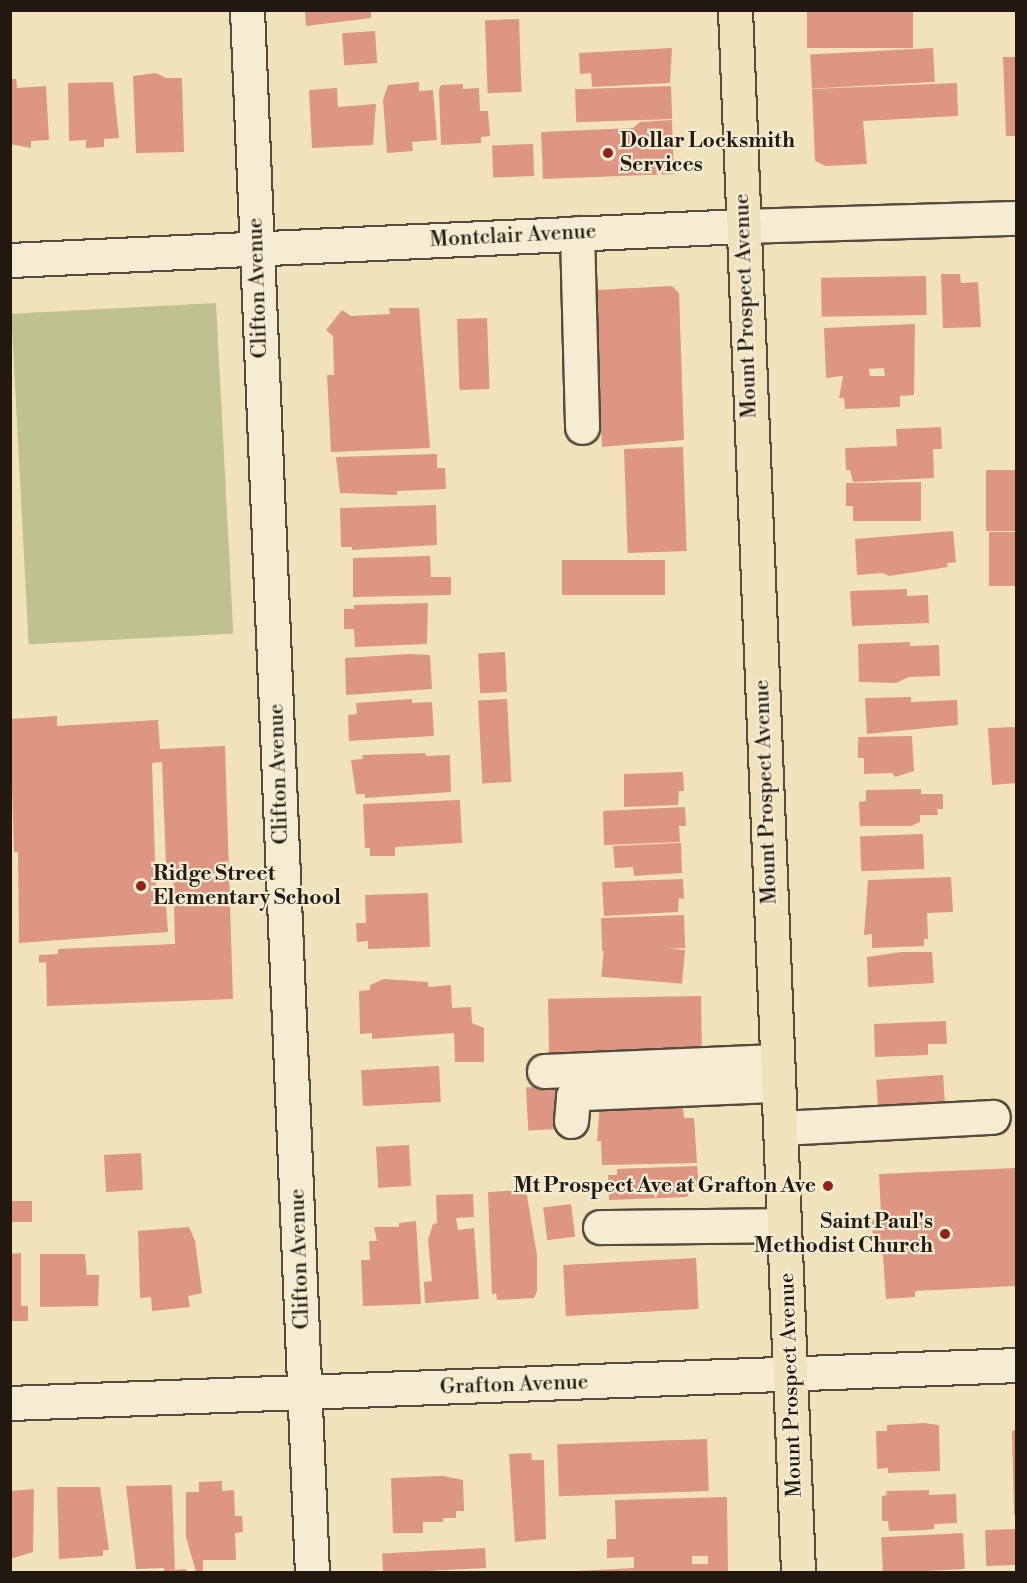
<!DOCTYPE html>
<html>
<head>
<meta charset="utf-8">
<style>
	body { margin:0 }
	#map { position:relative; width:1027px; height:1583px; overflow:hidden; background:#f1e2bb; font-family:"Libre Bodoni",serif }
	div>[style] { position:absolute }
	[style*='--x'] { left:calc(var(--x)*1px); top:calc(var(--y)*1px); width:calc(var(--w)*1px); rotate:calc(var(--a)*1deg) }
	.green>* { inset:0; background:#bdc28e; transform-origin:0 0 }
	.building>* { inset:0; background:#dd9682; transform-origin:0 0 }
	.roads { filter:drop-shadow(2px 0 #564b3c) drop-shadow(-2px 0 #564b3c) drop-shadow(0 2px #564b3c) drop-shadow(0 -2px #564b3c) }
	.minor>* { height:33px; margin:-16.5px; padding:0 16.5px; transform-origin:16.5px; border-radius:16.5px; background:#f6ecd3 }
	.major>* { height:33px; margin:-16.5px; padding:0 16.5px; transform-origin:16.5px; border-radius:16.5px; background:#f1e2bb }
	.dots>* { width:16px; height:16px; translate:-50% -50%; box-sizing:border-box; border:3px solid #f6ecd3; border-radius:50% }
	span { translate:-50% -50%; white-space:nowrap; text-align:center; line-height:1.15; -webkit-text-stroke:4.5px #f6ecd3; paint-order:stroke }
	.poi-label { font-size:21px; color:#231911; font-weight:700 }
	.left { translate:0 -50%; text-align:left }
	.right { translate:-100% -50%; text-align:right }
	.street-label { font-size:21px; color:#231911 }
	.frame { position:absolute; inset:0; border:12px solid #231911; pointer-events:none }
</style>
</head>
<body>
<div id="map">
	<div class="green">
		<div style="left:216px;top:303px;width:331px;height:205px;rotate:87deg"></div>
	</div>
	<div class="building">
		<div style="clip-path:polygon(305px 10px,371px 10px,371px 18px,306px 26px)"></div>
		<div style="left:807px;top:10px;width:106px;height:38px"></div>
		<div style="left:519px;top:19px;width:73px;height:34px;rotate:88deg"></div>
		<div style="left:375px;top:31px;width:32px;height:33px;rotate:86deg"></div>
		<div style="clip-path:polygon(672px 48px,670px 83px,592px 87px,591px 73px,580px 74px,579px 53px)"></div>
		<div style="left:933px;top:48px;width:34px;height:123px;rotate:87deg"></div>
		<div style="clip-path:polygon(1003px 57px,1016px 57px,1016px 136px,1006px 136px)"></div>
		<div style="clip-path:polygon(156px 73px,166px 78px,182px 78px,184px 152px,136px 153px,133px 76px)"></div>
		<div style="clip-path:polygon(10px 79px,16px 79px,17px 88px,46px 86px,49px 140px,31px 141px,31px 148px,10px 144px)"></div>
		<div style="clip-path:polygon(113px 82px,119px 138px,104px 139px,104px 147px,86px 148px,86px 140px,69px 141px,68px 83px)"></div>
		<div style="clip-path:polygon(419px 82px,419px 91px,433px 90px,437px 140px,412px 142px,413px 151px,387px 153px,383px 100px,388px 85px)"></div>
		<div style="clip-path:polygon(957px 83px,958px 116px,863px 121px,867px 164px,826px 166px,815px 161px,812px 89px)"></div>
		<div style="clip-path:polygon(463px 84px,463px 89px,479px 88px,480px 111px,488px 111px,490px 136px,481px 137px,481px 143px,441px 145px,439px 90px,441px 85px)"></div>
		<div style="left:671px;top:86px;width:33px;height:96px;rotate:88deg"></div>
		<div style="clip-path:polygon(337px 88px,338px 107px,376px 104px,373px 145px,312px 148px,309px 90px)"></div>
		<div style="clip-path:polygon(672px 120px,674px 174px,543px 179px,541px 132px,633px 128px,640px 122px)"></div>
		<div style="left:533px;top:144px;width:32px;height:41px;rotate:88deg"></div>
		<div style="clip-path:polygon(941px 274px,960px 274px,961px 283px,978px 282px,981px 327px,943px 328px)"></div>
		<div style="left:926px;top:276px;width:39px;height:105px;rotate:89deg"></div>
		<div style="clip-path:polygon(672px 286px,679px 293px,684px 440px,602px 447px,596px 290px)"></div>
		<div style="clip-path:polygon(389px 308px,419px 308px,430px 448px,331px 452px,327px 375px,334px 375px,333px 336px,326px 330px,342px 310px,351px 316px,390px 314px)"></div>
		<div style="left:487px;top:318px;width:71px;height:30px;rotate:88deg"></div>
		<div style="clip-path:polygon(evenodd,915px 324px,914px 395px,900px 396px,900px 407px,845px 409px,844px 398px,839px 398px,843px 376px,826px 378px,824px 328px,915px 324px,884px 368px,885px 376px,870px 376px,869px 369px,884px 368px)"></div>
		<div style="clip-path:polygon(941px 427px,942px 449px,933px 449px,934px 478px,853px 482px,850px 470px,846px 470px,845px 448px,897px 446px,896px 429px)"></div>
		<div style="left:683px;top:447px;width:104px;height:59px;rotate:88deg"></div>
		<div style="clip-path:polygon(437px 454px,437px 468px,445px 468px,446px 489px,397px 491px,397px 495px,340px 493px,336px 457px)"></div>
		<div style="left:1016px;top:470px;width:61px;height:30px;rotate:90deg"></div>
		<div style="clip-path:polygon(921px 482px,921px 521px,853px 521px,853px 506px,846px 506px,846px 483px)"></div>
		<div style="clip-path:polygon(436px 505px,437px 545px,352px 550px,352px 547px,341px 547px,340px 508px)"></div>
		<div style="clip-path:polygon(953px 531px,956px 562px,947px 563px,948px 567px,889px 576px,883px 573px,857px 575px,855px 539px)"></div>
		<div style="left:1016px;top:532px;width:54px;height:27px;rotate:90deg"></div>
		<div style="clip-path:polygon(430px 556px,431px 577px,451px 577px,451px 595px,353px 597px,353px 558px)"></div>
		<div style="left:665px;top:560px;width:35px;height:103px;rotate:90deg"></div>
		<div style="clip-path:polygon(907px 589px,907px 596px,928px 595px,929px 623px,852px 626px,850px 591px)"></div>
		<div style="clip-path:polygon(428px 603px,427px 644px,355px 647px,354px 629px,344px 629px,344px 609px,354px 609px,354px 605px)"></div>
		<div style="clip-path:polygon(910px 642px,910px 646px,939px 645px,940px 676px,909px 677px,896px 683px,859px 682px,858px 644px)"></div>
		<div style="left:505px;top:652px;width:40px;height:27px;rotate:87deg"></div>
		<div style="clip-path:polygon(410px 654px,430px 655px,432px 689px,346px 695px,345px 658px)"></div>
		<div style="clip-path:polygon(911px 697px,911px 702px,957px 700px,958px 725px,867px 734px,865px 698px)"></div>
		<div style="clip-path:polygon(412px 699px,412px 703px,432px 702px,434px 736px,349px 741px,348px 715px,357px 714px,356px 703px)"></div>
		<div style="left:507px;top:699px;width:83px;height:29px;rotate:87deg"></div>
		<div style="clip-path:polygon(57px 716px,57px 726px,158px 720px,160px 749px,225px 746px,233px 999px,47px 1006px,46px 962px,39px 963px,39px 955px,58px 954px,58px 949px,175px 944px,173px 865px,166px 866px,162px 762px,152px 763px,156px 892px,165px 892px,168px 932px,19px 943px,18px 852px,14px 852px,10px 719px)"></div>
		<div style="clip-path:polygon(1016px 727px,1016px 783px,992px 785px,988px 728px)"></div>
		<div style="clip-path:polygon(912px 736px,914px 771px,895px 777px,892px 773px,864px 774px,864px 758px,858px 758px,858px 737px)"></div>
		<div style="clip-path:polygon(425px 753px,426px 756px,450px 755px,451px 792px,365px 798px,365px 794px,356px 794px,351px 760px,363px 759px,362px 755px)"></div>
		<div style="clip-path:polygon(683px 772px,684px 791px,679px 791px,678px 805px,624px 807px,624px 774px)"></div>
		<div style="clip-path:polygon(921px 789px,921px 794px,943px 794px,943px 809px,937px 809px,938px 815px,920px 815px,920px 822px,911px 826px,860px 826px,859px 802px,866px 801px,866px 790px)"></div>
		<div style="clip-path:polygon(460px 800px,462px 843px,395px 847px,395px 856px,370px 856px,370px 848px,365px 848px,363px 804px)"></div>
		<div style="clip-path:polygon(685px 807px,686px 826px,679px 826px,680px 842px,604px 845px,603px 811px)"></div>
		<div style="left:923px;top:834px;width:35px;height:63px;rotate:88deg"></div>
		<div style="clip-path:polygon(681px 843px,682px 873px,634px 876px,633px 867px,615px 868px,613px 846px)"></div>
		<div style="clip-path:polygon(951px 877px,953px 912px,927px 913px,928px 939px,924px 939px,924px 946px,872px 948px,872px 934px,864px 935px,868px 880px)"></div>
		<div style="clip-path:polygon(683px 879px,684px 899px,679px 898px,678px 912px,604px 916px,602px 882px)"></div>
		<div style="clip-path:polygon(428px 893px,430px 947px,368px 949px,368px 941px,357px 942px,356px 923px,366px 923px,365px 895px)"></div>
		<div style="left:684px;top:915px;width:33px;height:83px;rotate:88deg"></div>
		<div style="left:685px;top:950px;width:34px;height:81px;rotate:95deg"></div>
		<div style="clip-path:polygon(902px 952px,932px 952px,934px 983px,868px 987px,867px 957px)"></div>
		<div style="clip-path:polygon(384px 979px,428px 982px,428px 987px,451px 985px,452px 1008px,471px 1007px,472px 1023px,484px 1028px,484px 1062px,455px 1062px,454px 1033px,372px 1039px,372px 1033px,360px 1034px,359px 991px,370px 990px,370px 985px)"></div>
		<div style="left:701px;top:996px;width:57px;height:153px;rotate:89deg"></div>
		<div style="clip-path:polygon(946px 1021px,947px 1044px,928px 1044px,928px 1055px,875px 1057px,874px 1024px)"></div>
		<div style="left:439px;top:1066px;width:36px;height:78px;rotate:87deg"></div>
		<div style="left:943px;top:1075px;width:31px;height:67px;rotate:86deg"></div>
		<div style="left:556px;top:1086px;width:43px;height:30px;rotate:87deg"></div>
		<div style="clip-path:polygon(682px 1098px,684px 1118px,694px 1118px,697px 1163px,602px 1165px,601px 1141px,597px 1141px,600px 1103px)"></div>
		<div style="left:409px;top:1145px;width:41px;height:33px;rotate:87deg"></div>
		<div style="left:141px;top:1153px;width:37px;height:37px;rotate:87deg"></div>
		<div style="clip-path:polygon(697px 1166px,699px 1186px,692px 1186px,687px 1197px,609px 1200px,608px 1175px,617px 1175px,617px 1169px)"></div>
		<div style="clip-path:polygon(1016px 1168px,1016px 1286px,915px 1291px,915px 1297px,886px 1299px,883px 1256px,873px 1247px,872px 1220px,881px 1214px,879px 1174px)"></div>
		<div style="clip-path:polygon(526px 1190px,537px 1255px,537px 1291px,534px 1298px,497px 1300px,496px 1293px,492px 1295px,488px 1192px)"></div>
		<div style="clip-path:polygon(473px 1194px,474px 1217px,456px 1218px,458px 1230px,474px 1228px,479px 1299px,425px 1303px,424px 1282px,432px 1281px,428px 1240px,433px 1224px,437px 1223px,436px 1195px)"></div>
		<div style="left:32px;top:1201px;width:21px;height:22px;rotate:90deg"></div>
		<div style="left:571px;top:1204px;width:33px;height:28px;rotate:83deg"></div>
		<div style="clip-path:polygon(416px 1221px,421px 1304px,363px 1306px,361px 1260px,370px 1260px,369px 1241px,377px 1241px,374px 1227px,399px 1227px,399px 1223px)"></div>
		<div style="clip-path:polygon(189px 1227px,195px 1241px,202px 1293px,188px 1296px,190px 1307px,152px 1311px,151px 1297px,140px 1298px,138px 1231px)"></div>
		<div style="clip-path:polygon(21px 1253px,21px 1306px,28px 1306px,28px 1321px,10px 1321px,10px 1254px)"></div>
		<div style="clip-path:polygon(40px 1254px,85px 1254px,87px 1275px,99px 1275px,98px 1306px,40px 1307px)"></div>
		<div style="left:696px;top:1258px;width:51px;height:133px;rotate:87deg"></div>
		<div style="clip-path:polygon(924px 1423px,939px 1425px,940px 1471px,888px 1473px,888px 1468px,877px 1469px,876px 1431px,887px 1431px,887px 1425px)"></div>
		<div style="clip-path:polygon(1016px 1430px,1016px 1514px,1014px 1514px,1012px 1431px)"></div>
		<div style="left:707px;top:1439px;width:52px;height:150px;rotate:88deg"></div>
		<div style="clip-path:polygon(531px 1453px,532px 1460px,544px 1460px,546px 1539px,515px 1542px,509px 1454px)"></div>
		<div style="clip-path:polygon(443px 1476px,463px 1480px,464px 1511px,456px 1511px,456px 1518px,443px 1518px,443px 1522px,423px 1522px,423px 1533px,393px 1533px,391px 1478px)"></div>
		<div style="clip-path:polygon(222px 1481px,222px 1491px,234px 1490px,235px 1516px,242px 1516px,243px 1532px,235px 1533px,236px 1560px,203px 1560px,203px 1572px,196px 1572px,186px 1537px,186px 1492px,199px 1492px,199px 1482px)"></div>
		<div style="clip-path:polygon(172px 1485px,175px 1570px,186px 1569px,186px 1572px,164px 1572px,164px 1568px,136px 1569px,126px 1486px)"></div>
		<div style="clip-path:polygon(57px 1487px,100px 1487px,109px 1550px,103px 1550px,103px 1556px,59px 1559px)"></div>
		<div style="clip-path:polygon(34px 1489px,33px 1552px,10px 1559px,10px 1491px)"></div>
		<div style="clip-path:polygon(929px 1490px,929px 1495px,956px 1494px,957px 1523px,934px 1524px,934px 1529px,926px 1530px,889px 1531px,888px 1521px,882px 1521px,882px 1496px,887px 1495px,886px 1491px)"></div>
		<div style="clip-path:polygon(evenodd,727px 1497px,728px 1572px,557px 1572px,634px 1568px,634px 1557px,607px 1558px,607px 1539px,616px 1539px,615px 1500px,727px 1497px,692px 1556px,708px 1556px,708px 1564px,692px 1564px,692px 1556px)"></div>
		<div style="left:1015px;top:1529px;width:36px;height:30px;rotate:88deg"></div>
		<div style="left:963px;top:1533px;width:36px;height:82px;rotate:87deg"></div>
		<div style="left:485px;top:1548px;width:20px;height:103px;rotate:87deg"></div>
	</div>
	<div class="roads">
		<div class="minor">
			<div style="--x:247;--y:10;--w:1563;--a:87.62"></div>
			<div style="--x:577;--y:233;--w:194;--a:88.5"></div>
			<div style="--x:10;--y:260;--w:733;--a:-2.66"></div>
			<div style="--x:742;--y:226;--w:274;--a:-1.7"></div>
			<div style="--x:544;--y:1071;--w:233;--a:-2.5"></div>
			<div style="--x:571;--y:1121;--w:25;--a:-85"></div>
			<div style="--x:573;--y:1096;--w:11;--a:-15"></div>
			<div style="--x:584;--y:1093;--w:194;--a:-2.4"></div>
			<div style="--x:780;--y:1128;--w:213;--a:-3"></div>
			<div style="--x:600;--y:1227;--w:184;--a:-0.6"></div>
			<div style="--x:10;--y:1403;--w:1007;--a:-2.16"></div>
		</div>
		<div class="major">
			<div style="--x:735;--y:10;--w:1563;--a:87.69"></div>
		</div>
	</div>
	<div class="dots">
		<div style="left:608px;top:153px;background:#8f2418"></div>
		<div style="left:141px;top:886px;background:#8f2418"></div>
		<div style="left:828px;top:1186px;background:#8f2418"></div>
		<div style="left:945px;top:1234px;background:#8f2418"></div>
	</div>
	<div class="poi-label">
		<span class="left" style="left:620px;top:153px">Dollar Locksmith<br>Services</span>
		<span class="left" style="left:153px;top:886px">Ridge Street<br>Elementary School</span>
		<span class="right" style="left:816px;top:1186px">Mt Prospect Ave at Grafton Ave</span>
		<span class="right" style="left:933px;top:1234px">Saint Paul's<br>Methodist Church</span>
	</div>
	<div class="street-label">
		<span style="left:513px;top:236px;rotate:-3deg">Montclair Avenue</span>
		<span style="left:258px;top:288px;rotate:-92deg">Clifton Avenue</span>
		<span style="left:746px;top:306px;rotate:-92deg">Mount Prospect Avenue</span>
		<span style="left:279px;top:774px;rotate:-92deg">Clifton Avenue</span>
		<span style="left:766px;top:792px;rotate:-92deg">Mount Prospect Avenue</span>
		<span style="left:300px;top:1259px;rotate:-92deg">Clifton Avenue</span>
		<span style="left:514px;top:1385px;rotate:-2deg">Grafton Avenue</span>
		<span style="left:791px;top:1385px;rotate:-92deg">Mount Prospect Avenue</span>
	</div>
	<div class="frame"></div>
</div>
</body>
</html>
